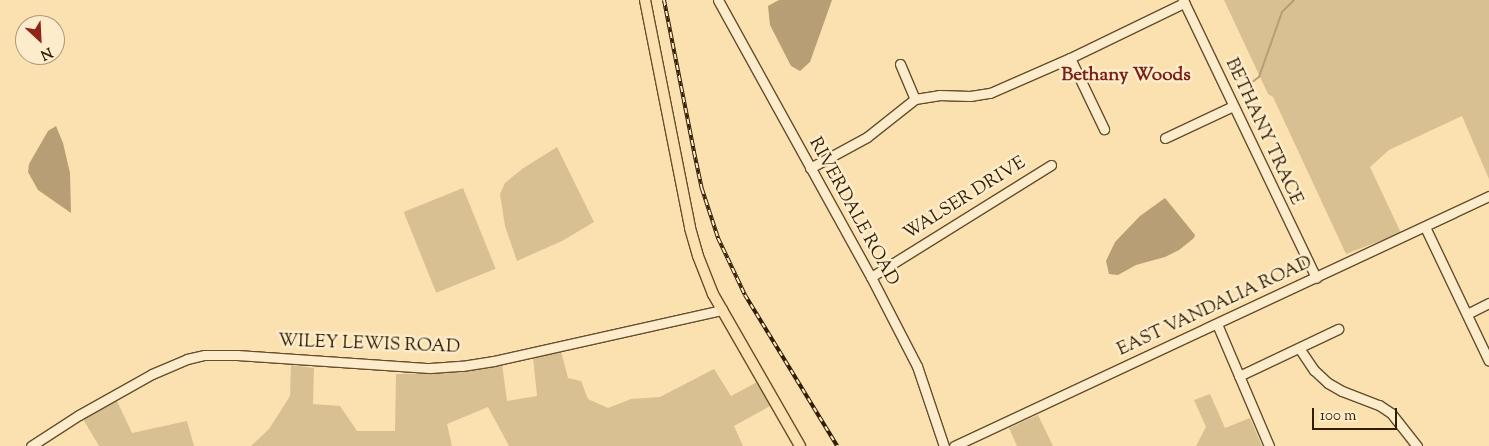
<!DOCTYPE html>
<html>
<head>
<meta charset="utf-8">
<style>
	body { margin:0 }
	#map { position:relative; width:1489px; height:446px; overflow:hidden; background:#fbe1b0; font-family:"Sorts Mill Goudy",serif }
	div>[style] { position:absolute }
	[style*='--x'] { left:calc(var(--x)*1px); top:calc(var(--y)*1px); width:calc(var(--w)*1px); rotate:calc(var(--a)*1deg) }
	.green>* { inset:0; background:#d9c092; transform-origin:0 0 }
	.water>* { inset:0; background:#b79e74 }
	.stream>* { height:2px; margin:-1px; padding:0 1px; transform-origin:1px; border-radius:1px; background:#b79e74 }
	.roads { filter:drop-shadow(1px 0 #644e2c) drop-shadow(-1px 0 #644e2c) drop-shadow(0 1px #644e2c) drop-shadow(0 -1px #644e2c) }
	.minor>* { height:9px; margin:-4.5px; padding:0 4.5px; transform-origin:4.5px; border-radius:4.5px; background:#fceccc }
	.major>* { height:10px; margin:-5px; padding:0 5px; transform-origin:5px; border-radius:5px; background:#fbe1b0 }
	.rail>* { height:4px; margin-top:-2px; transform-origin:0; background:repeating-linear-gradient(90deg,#fceccc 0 5.5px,#321d00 0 11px); box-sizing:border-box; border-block:1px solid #321d00 }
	span { translate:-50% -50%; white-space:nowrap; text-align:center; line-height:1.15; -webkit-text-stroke:5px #fceccc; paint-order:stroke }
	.street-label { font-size:18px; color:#321d00 }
	.neighbourhood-label { font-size:19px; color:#7a1f14; font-weight:700 }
	.north { position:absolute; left:15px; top:15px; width:50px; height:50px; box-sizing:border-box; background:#fceccc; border:1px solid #ab997a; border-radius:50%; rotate:155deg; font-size:14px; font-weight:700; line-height:20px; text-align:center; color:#321d00 }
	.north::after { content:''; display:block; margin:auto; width:18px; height:22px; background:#8f2418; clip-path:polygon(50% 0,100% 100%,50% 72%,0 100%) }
	.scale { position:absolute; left:1312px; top:408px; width:85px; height:22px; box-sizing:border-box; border:2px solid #321d00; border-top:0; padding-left:6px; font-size:15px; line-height:18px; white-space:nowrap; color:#321d00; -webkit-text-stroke:4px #fceccc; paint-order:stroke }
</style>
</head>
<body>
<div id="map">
	<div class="green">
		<div style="clip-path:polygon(1224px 0,1489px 0,1489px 179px,1462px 116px,1389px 150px,1370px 167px,1401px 233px,1346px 254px,1273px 97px,1268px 94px)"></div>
		<div style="clip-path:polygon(557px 147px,594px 222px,562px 241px,517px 261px,505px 226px,500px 194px,505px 183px,522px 169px)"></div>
		<div style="left:463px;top:188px;width:87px;height:64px;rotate:68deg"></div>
		<div style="clip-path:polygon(561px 351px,568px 378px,581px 381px,588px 399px,608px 408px,631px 399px,660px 397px,714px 369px,731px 396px,759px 381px,772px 405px,734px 426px,743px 446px,509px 446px,488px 407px,447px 424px,452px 446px,251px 446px,269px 429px,290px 396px,291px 365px,314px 368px,313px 404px,340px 406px,357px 431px,395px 431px,396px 374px,454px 373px,502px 364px,507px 401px,537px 396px,533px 357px)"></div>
		<div style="clip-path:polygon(1210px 394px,1225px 428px,1250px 418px,1262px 446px,1196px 446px,1206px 427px,1194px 400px)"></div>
		<div style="clip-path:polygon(117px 401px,132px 433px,187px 421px,194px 446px,99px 446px,83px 419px)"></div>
		<div style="clip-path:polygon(1038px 415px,1053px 446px,1017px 446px,1009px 428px)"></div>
	</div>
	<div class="water">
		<div style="clip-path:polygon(779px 0,832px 0,810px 62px,800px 71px,791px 66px,770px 25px,768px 6px)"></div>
		<div style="clip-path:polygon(56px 126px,63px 143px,70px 173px,71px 213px,38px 190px,28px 172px,29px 164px,48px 131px)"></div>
		<div style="clip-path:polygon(1165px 198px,1191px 230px,1195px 235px,1194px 238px,1179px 250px,1165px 257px,1136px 265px,1118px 275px,1109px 274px,1106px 261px,1115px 242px,1140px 216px)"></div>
	</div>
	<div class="stream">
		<div style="--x:1248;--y:85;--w:14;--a:-36"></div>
		<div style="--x:1259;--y:77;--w:69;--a:-70.5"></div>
		<div style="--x:1282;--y:12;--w:17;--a:-45"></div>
	</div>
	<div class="roads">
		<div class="minor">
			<div style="--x:718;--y:0;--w:316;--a:61.1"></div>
			<div style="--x:871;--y:277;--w:100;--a:62.7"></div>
			<div style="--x:917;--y:366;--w:84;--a:71.4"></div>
			<div style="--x:1183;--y:0;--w:308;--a:64.4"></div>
			<div style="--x:1070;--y:58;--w:79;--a:64.4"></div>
			<div style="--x:900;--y:64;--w:38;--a:67"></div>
			<div style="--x:1165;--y:138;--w:75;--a:-25.2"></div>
			<div style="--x:810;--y:168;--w:65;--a:-28.5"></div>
			<div style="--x:867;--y:137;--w:61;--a:-38.4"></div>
			<div style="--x:915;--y:99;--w:24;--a:-9"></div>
			<div style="--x:939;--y:95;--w:31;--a:2"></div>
			<div style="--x:970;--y:96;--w:20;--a:-9"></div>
			<div style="--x:990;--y:93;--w:87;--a:-23.6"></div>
			<div style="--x:1070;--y:58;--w:127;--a:-25.8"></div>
			<div style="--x:1425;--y:227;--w:148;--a:64.5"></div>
			<div style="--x:871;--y:277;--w:212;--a:-31.9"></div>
			<div style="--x:1467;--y:314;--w:25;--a:-27"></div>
			<div style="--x:1217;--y:324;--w:133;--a:66.9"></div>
			<div style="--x:1299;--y:348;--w:27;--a:56"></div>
			<div style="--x:1314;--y:370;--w:19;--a:43"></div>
			<div style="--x:1328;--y:383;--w:16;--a:30"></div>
			<div style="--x:1342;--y:391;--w:40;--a:21"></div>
			<div style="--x:1379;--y:405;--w:14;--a:34"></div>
			<div style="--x:1391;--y:413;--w:42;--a:51.8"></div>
			<div style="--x:1239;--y:376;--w:110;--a:-25.4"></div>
			<div style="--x:31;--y:446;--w:57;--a:-32.9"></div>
			<div style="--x:79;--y:415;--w:84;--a:-29.3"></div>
			<div style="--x:152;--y:374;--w:38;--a:-23"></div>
			<div style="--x:187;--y:359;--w:18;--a:-13"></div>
			<div style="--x:205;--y:355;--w:32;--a:0"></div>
			<div style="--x:237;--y:355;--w:193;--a:3.9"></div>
			<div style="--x:430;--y:368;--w:32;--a:-4"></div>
			<div style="--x:462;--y:366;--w:32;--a:-9"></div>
			<div style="--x:494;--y:361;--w:234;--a:-12.6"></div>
			<div style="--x:954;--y:446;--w:591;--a:-25.05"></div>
		</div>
		<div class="major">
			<div style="--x:645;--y:0;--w:232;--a:78.8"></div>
			<div style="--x:690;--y:228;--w:29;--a:74"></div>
			<div style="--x:698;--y:256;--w:41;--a:68.5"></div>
			<div style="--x:713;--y:294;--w:175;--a:60.2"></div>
		</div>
	</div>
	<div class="rail">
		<div style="--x:664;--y:0;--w:155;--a:78.8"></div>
		<div style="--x:694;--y:152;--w:38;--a:78"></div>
		<div style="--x:702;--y:189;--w:52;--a:71.9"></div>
		<div style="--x:718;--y:238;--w:63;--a:64.7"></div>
		<div style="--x:745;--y:295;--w:177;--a:58.6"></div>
	</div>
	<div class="street-label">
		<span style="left:1263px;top:132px;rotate:65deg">BETHANY TRACE</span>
		<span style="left:965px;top:199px;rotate:-32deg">WALSER DRIVE</span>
		<span style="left:853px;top:212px;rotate:61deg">RIVERDALE ROAD</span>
		<span style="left:1215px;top:307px;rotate:-25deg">EAST VANDALIA ROAD</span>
		<span style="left:369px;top:345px;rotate:2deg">WILEY LEWIS ROAD</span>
	</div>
	<div class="neighbourhood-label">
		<span style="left:1126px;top:76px">Bethany Woods</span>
	</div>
	<div class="north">N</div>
	<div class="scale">100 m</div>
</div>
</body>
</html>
